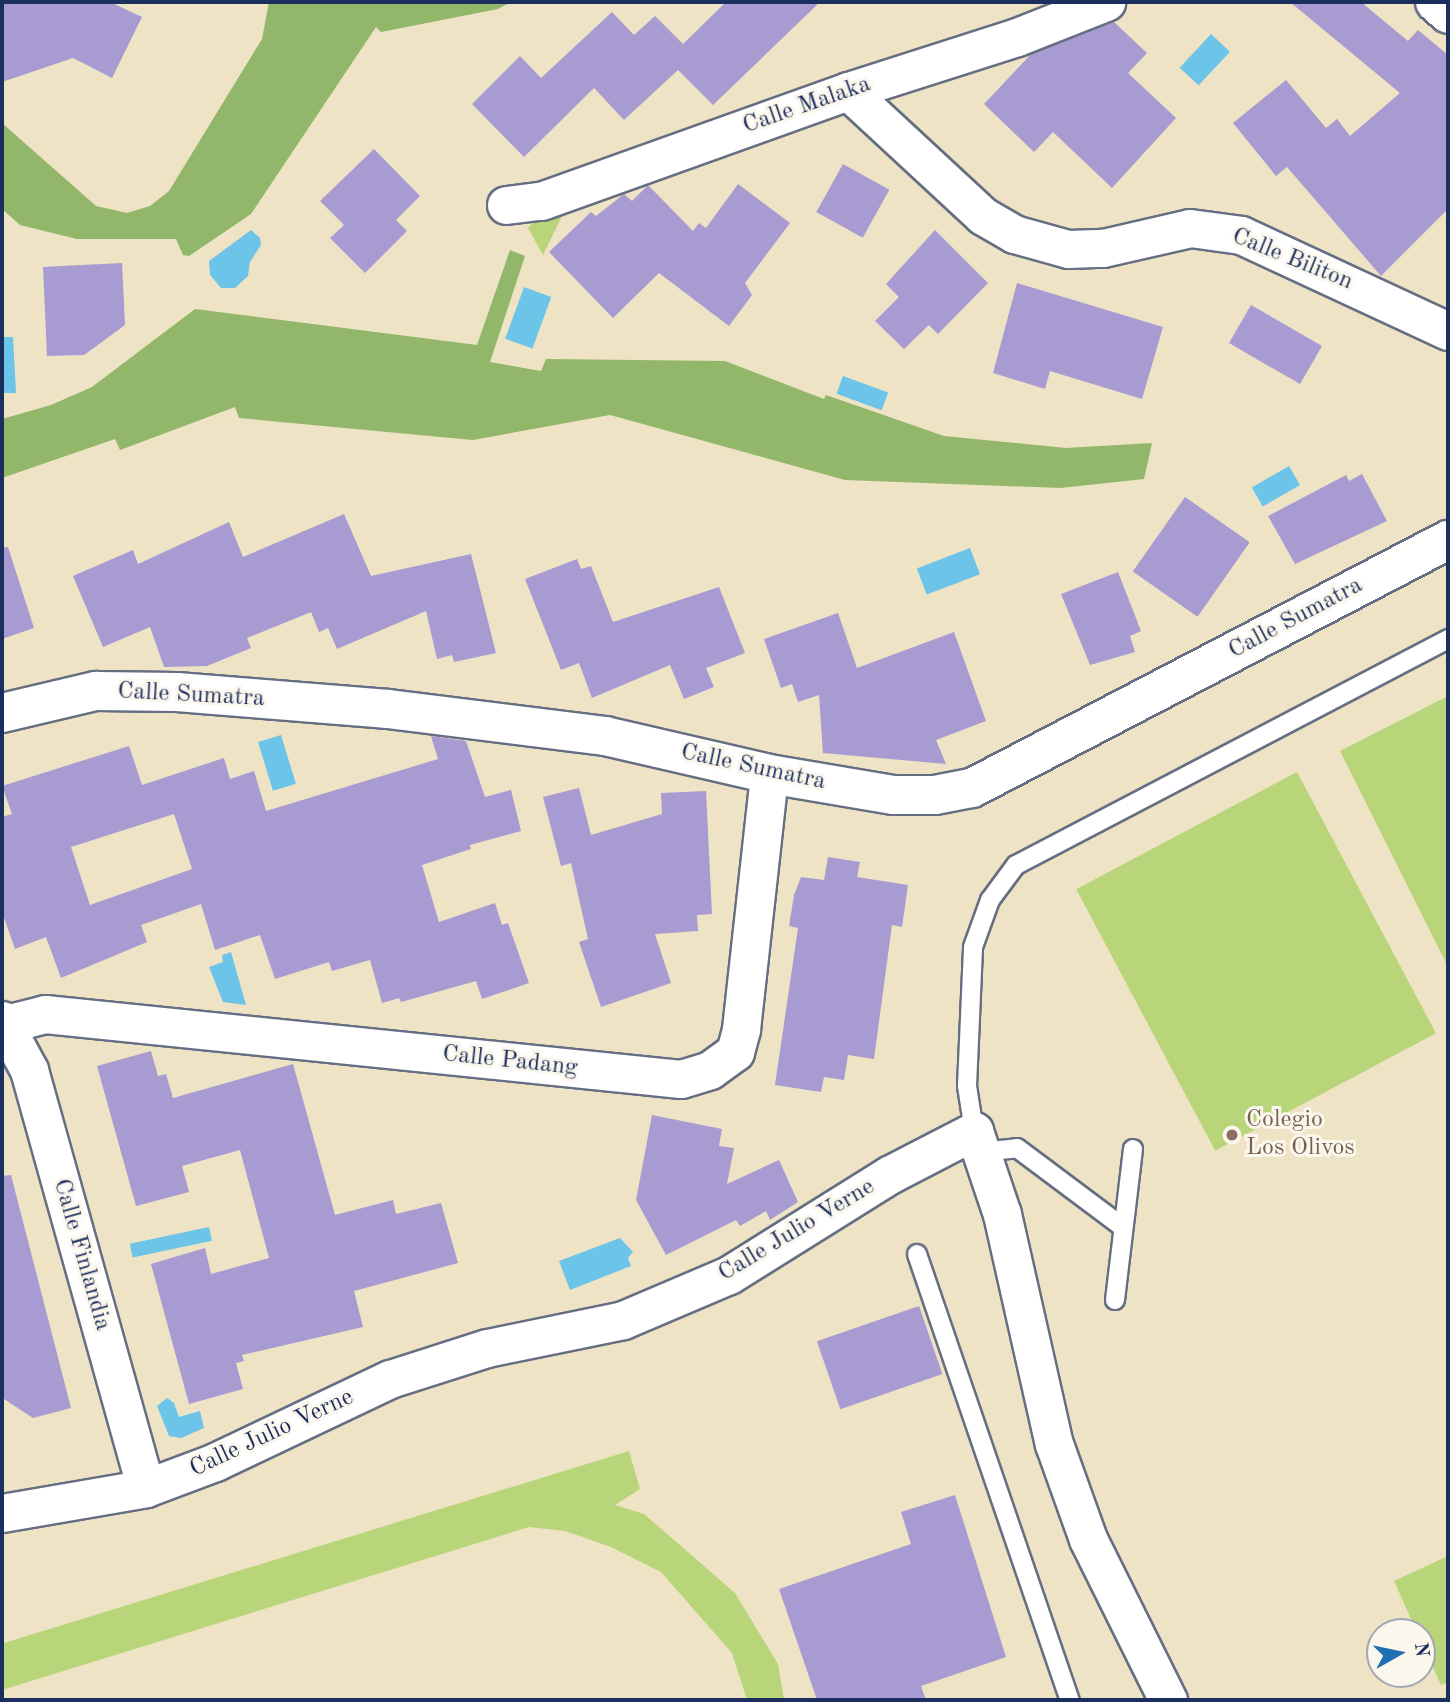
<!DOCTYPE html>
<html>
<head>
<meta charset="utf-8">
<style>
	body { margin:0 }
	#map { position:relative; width:1450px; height:1702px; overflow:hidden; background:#eee3c4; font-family:"Old Standard TT",serif }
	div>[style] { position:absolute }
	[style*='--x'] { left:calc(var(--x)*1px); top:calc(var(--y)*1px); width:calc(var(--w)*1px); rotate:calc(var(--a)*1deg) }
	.green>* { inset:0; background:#b9d57a; transform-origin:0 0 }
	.forest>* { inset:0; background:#92b66a }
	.water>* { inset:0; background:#6cc4e9; transform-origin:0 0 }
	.building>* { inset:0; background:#a89bd1; transform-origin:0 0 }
	.roads { filter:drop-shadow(2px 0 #656e82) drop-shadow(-2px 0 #656e82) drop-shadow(0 2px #656e82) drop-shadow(0 -2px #656e82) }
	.service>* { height:18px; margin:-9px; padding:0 9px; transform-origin:9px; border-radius:9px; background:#fff }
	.minor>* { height:37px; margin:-18.5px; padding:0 18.5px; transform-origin:18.5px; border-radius:18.5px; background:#fff }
	.tertiary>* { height:38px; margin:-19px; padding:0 19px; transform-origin:19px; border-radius:19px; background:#fff }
	.dots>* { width:19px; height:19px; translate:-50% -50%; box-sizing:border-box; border:4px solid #fbf7ec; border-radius:50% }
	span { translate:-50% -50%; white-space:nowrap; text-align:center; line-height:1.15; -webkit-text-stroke:6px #fbf7ec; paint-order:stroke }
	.street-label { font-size:24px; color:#1b2f5e }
	.education-label { font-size:24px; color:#785e54 }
	.left { translate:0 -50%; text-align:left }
	.frame { position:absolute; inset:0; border:4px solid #1b2f5e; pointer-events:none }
	.north { position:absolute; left:1366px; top:1618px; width:70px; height:70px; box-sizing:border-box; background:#fbf7ec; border:2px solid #a1a7b3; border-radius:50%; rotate:81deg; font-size:19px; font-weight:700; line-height:28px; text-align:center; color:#1b2f5e }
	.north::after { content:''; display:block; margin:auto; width:24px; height:32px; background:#1f6fb2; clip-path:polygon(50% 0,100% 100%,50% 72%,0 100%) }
</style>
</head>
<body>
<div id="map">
	<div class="green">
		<div style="clip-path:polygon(565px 210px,543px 255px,528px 228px,541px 213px)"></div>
		<div style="clip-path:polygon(1448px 696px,1448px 967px,1340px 751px)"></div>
		<div style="left:1297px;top:772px;width:296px;height:250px;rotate:62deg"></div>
		<div style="clip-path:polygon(629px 1451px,640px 1489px,615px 1505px,644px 1514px,735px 1593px,778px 1664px,784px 1700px,747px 1700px,732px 1653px,661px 1572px,611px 1547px,565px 1531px,529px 1527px,2px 1690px,4px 1643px)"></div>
		<div style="clip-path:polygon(1448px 1556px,1448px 1682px,1441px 1685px,1422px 1643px,1422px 1632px,1417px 1632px,1394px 1581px)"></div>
	</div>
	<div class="forest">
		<div style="clip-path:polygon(269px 2px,511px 2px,498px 9px,381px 32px,376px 27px,251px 214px,189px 256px,183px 255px,176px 239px,77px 239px,20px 225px,2px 209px,2px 123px,96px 206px,127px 213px,150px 206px,169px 191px,262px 39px)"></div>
		<div style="clip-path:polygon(510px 250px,525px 256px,490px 362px,541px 371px,546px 359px,725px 361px,824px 399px,826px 395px,944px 436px,1066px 448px,1152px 443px,1144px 479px,1060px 488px,845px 480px,610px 415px,473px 440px,239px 418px,235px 407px,120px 450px,115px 439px,2px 478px,2px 419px,51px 405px,92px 387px,195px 309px,477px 345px)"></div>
	</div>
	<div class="water">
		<div style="left:1211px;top:34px;width:26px;height:46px;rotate:43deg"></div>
		<div style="clip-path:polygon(251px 230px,260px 238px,261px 245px,250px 262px,248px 276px,235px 288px,221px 288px,210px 275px,209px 261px)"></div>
		<div style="left:524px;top:287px;width:29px;height:55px;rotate:20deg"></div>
		<div style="clip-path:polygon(2px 337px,13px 337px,16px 393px,2px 393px)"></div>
		<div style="left:843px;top:376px;width:48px;height:19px;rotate:20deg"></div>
		<div style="left:1289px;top:466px;width:22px;height:43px;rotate:60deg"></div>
		<div style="left:970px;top:548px;width:28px;height:57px;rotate:69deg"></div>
		<div style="left:281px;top:735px;width:51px;height:24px;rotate:73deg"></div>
		<div style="clip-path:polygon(231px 952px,246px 1005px,223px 1002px,209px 967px,223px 962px,222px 955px)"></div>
		<div style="left:209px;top:1227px;width:14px;height:81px;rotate:78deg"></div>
		<div style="clip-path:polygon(620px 1238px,633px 1252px,628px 1258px,631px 1266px,570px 1290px,559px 1261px)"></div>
		<div style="clip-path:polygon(167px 1398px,174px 1403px,179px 1417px,200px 1411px,204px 1428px,181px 1438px,169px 1436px,157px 1406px)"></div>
	</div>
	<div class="building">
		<div style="clip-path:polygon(2px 2px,110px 2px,142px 17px,112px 78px,73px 58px,2px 82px)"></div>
		<div style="clip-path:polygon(726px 2px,820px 2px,713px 105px,678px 70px,624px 120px,594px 88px,524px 157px,472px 104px,520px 56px,541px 78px,612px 12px,634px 35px,655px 16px,683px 44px)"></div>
		<div style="clip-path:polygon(1290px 2px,1361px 2px,1408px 41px,1418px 30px,1448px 55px,1448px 209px,1381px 276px,1287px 167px,1276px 176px,1233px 123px,1286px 80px,1326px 128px,1337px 119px,1350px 136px,1400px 93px)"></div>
		<div style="clip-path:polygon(1114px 22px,1147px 53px,1128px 73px,1176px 118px,1112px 188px,1053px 132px,1034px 152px,984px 104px,1032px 53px)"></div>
		<div style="clip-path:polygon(374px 149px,420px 196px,396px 220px,407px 231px,365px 273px,330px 238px,344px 225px,320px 201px)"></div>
		<div style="left:843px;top:164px;width:53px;height:55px;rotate:29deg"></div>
		<div style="clip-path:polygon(738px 184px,790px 223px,745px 283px,752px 295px,729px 326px,659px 273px,613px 318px,549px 252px,591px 212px,596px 216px,624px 194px,632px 201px,648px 185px,693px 231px,699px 223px,706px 228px)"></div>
		<div style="clip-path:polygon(935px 230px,988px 283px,938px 334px,929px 325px,904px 349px,875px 321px,899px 297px,886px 284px)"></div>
		<div style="clip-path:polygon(122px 263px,125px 325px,84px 355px,47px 356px,43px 267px)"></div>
		<div style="clip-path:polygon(1017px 283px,1163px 327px,1142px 399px,1050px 371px,1045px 389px,993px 373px)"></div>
		<div style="left:1251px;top:305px;width:82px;height:44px;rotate:30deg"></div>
		<div style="clip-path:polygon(1362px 474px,1387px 521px,1295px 564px,1268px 516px,1346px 475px,1349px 481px)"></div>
		<div style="left:1185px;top:497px;width:79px;height:91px;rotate:35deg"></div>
		<div style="clip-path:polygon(344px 514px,371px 576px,471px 554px,496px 653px,454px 662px,452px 655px,437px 659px,426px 611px,337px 649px,328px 628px,319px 632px,311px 612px,247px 638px,251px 648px,207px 666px,164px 667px,150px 627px,103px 647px,73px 576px,133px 550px,138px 564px,229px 522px,243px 557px)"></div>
		<div style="clip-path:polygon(8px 547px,34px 628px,2px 639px,2px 548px)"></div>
		<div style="clip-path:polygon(577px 559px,581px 569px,591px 566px,613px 622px,719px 587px,745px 653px,706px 668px,714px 687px,684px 699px,670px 665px,592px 698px,579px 663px,561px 670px,525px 579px)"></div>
		<div style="clip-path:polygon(1118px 572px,1141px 631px,1130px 636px,1135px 652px,1090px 665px,1061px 594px)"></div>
		<div style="clip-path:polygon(838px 613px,857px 668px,954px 632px,986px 721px,936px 740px,946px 764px,823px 753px,819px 695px,798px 702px,792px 684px,781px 688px,764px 639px)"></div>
		<div style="clip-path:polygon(evenodd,431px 736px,466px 741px,485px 797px,511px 790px,521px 831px,470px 845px,471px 849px,422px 865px,439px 922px,495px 903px,502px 925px,508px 923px,529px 983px,482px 999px,476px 981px,401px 1002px,399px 998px,382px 1003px,370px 960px,332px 971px,329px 962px,275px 979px,260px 935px,215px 950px,201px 904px,141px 925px,147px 942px,61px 978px,46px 937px,15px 949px,2px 912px,2px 817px,12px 814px,2px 786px,129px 746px,142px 785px,224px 758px,230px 779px,254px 771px,266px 811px,438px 759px,431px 736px,174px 814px,192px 869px,90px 905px,71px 847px,174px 814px)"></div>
		<div style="clip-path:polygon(579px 788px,591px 835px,662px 814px,661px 793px,706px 791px,712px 914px,697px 915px,698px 931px,655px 934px,671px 983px,601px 1007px,579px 942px,588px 939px,571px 863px,561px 866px,543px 797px)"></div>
		<div style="clip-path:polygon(828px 857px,860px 862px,857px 877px,908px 885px,902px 927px,892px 925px,874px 1059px,848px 1055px,844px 1080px,824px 1077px,821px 1092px,775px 1085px,798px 928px,789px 926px,794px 895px,801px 877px,824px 880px)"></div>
		<div style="clip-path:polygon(151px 1051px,158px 1076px,166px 1074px,173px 1098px,293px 1064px,335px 1215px,393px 1200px,396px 1214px,441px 1203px,458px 1263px,354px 1291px,363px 1327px,242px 1355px,244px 1361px,236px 1363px,243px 1389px,189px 1404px,151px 1264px,205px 1248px,211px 1274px,269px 1258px,240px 1150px,182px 1166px,189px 1192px,136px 1206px,97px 1066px)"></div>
		<div style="clip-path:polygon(652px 1115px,722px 1129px,719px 1146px,734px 1148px,727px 1184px,779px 1160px,798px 1202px,770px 1220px,766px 1211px,740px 1226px,736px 1220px,666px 1255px,636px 1200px)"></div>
		<div style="clip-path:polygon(11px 1175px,71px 1408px,33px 1418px,4px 1399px,2px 1391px,2px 1176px)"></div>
		<div style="left:919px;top:1306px;width:72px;height:108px;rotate:71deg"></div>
		<div style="clip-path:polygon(955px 1495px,1006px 1657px,921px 1686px,926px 1700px,817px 1700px,779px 1589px,911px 1544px,901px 1512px)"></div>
	</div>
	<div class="roads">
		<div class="service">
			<div style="--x:974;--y:1131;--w:46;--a:-98.8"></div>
			<div style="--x:967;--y:1086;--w:139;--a:-87.5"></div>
			<div style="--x:973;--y:947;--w:50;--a:-70.1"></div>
			<div style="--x:990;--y:900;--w:44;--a:-53.4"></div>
			<div style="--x:1016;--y:865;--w:488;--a:-27.6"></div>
			<div style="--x:981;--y:1152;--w:36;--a:-6"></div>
			<div style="--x:1017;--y:1148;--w:129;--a:36.8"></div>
			<div style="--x:917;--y:1254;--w:472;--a:71.1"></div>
			<div style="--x:1115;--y:1300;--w:152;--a:-83.2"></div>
		</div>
		<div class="minor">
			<div style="--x:1434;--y:2;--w:18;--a:41"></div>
			<div style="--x:848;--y:91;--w:184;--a:42.8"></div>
			<div style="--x:983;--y:216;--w:36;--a:30"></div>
			<div style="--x:1014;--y:234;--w:56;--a:15.5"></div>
			<div style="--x:1068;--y:249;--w:35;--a:-2"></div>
			<div style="--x:1103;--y:248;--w:89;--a:-12.9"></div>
			<div style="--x:1190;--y:228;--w:51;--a:7.8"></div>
			<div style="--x:1241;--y:235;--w:228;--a:24.9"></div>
			<div style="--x:506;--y:205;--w:35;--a:-7"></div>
			<div style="--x:541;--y:201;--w:326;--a:-19.7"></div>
			<div style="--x:848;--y:91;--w:177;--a:-17.7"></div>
			<div style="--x:1017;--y:37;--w:96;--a:-21.5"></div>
			<div style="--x:2;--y:1020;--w:57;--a:61.6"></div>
			<div style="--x:29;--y:1070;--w:434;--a:74.4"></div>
			<div style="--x:2;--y:1025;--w:44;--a:-14.3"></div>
			<div style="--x:45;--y:1014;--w:639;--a:5.84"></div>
			<div style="--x:681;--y:1079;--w:30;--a:-17"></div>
			<div style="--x:710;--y:1070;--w:31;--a:-36"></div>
			<div style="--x:735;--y:1052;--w:24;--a:-75"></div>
			<div style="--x:741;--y:1029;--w:257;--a:-83.7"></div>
			<div style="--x:2;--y:1513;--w:146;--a:-9.8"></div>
			<div style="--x:146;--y:1488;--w:74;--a:-20.6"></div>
			<div style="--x:215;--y:1462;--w:194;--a:-25.4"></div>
			<div style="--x:390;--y:1379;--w:102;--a:-17.7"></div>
			<div style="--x:487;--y:1348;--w:139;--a:-11.6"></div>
			<div style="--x:623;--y:1320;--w:115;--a:-23"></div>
			<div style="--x:729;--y:1275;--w:189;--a:-32"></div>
			<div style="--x:889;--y:1175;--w:96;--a:-27.4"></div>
			<div style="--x:974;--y:1131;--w:88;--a:71.4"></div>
			<div style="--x:1002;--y:1214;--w:236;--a:77.3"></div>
			<div style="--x:1054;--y:1444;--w:101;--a:70.3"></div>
			<div style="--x:1088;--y:1539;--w:180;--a:63.6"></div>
		</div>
		<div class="tertiary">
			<div style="--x:2;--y:713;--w:97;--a:-13.2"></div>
			<div style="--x:96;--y:691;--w:81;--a:0.7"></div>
			<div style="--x:177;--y:692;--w:212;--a:4.6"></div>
			<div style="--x:388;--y:709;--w:219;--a:7.1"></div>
			<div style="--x:605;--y:736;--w:168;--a:13"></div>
			<div style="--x:769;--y:774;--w:126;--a:9.6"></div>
			<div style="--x:893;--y:795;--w:42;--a:0"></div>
			<div style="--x:935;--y:795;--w:38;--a:-11"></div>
			<div style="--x:972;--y:788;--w:537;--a:-27.52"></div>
		</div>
	</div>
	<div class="dots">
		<div style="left:1232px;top:1135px;background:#8d6e63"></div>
	</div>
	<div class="street-label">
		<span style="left:807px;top:106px;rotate:-19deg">Calle Malaka</span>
		<span style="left:1292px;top:260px;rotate:22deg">Calle Biliton</span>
		<span style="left:1296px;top:619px;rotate:-28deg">Calle Sumatra</span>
		<span style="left:191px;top:696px;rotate:3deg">Calle Sumatra</span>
		<span style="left:753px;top:768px;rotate:12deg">Calle Sumatra</span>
		<span style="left:510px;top:1062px;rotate:6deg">Calle Padang</span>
		<span style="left:797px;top:1231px;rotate:-31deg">Calle Julio Verne</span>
		<span style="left:81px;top:1255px;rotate:74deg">Calle Finlandia</span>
		<span style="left:272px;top:1434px;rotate:-25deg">Calle Julio Verne</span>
	</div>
	<div class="education-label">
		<span class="left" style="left:1246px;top:1135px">Colegio<br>Los Olivos</span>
	</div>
	<div class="frame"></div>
	<div class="north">N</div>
</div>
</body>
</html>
